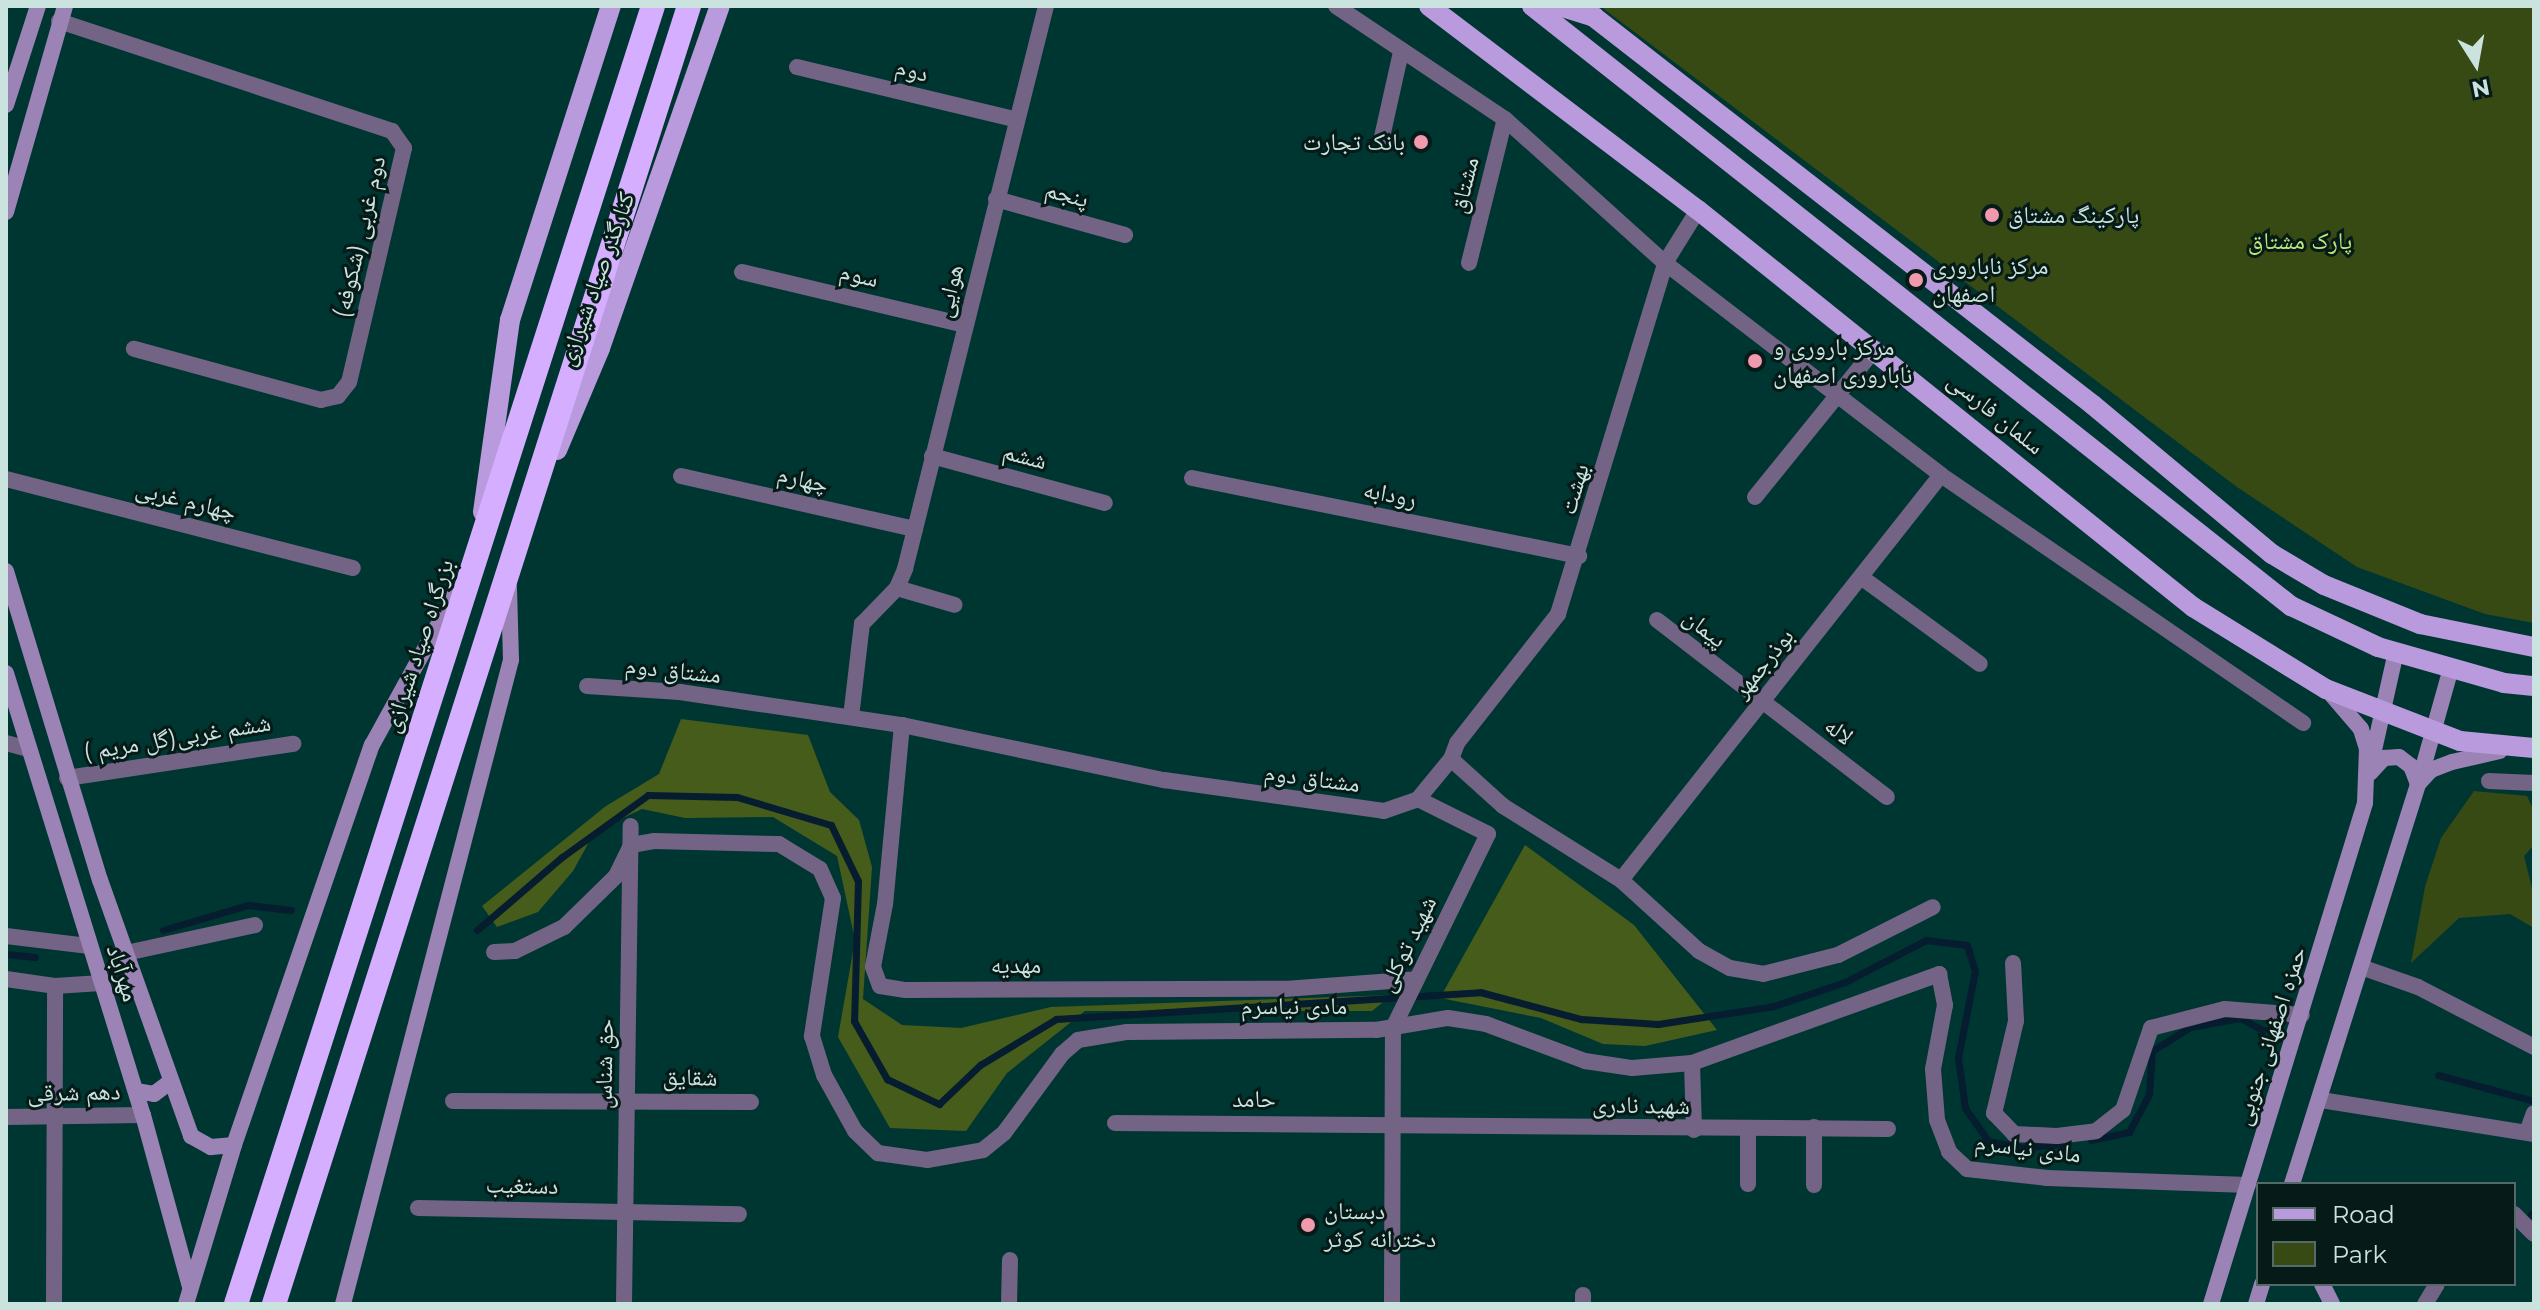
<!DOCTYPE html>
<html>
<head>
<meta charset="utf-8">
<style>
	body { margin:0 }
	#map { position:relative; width:2540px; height:1310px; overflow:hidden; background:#003631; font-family:Montserrat,"Noto Naskh Arabic",sans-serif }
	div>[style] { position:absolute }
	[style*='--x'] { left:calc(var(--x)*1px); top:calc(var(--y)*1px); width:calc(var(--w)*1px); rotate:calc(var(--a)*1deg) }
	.green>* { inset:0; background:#384a14 }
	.forest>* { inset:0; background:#465c1b }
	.stream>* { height:7px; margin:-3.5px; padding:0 3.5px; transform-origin:3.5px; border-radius:3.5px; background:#051d2f }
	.street>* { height:16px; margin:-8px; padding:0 8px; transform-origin:8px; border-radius:8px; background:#736485 }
	.secondary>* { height:16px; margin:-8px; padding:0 8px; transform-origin:8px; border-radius:8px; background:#9b83b6 }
	.primary>* { height:20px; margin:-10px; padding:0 10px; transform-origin:10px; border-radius:10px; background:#b99adc }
	.highway>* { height:24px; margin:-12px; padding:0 12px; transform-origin:12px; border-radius:12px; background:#d5aeff }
	.dots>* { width:22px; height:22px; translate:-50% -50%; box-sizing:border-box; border:4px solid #061a18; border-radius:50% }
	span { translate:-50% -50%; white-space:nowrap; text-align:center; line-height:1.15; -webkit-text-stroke:6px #061a18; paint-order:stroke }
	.street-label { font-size:24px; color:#cae3df }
	.poi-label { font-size:24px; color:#cae3df }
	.right { translate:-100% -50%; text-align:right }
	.left { translate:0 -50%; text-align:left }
	.park-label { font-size:24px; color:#bee777 }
	.frame { position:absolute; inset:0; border:8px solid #cae3df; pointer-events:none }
	.legend { position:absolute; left:2256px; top:1182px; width:260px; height:104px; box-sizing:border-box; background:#061a18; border:2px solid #546a68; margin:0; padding:10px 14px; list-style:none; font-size:24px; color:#cae3df }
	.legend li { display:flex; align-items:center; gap:16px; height:40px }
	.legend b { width:40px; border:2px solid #546a68 }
	.north { position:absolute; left:2436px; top:24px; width:80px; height:80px; -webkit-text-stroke:6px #061a18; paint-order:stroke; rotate:169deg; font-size:22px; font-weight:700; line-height:32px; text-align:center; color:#cae3df }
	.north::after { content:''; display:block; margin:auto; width:28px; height:36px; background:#cae3df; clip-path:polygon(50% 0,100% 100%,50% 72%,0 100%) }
</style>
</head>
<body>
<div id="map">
	<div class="green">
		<div style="clip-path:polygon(1600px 6px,2534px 6px,2534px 623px,2485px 614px,2357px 567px,2237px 487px)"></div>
		<div style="clip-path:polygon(2474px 791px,2527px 796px,2534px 811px,2534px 845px,2524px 856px,2534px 896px,2534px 928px,2510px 914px,2459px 918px,2411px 963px,2425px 887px,2441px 838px)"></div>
	</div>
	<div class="forest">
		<div style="clip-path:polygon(681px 719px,808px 735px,830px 792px,859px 820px,872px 867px,863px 999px,902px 1025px,961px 1028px,1051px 1007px,1392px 995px,1372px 1011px,1085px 1011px,1007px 1073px,966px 1131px,890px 1128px,838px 1037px,855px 940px,837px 856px,773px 817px,685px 818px,642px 809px,595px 831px,573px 871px,538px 912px,497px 927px,482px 906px,606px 806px,659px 774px)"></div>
		<div style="clip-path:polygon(1525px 845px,1634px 925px,1717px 1030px,1645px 1046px,1603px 1044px,1541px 1018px,1440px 998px)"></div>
	</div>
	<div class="stream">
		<div style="--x:163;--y:930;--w:89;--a:-16.4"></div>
		<div style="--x:248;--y:905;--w:43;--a:6.6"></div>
		<div style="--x:477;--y:930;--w:112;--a:-40.7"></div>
		<div style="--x:562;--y:857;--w:106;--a:-35.8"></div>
		<div style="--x:648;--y:795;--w:89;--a:1.3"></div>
		<div style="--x:737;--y:797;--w:98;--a:16.6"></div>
		<div style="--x:831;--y:825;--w:62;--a:64.3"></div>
		<div style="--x:858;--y:881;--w:140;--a:91.6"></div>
		<div style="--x:854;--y:1021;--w:67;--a:60.4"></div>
		<div style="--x:887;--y:1079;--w:58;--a:25.7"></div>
		<div style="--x:939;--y:1104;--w:57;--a:-43.6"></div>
		<div style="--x:980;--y:1065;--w:89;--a:-31.2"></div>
		<div style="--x:1056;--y:1019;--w:425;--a:-3.6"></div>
		<div style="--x:1480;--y:992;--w:105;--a:15"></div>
		<div style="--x:1581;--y:1019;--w:77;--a:3.7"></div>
		<div style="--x:1658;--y:1024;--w:117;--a:-8.8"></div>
		<div style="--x:1774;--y:1006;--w:75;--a:-18.7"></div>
		<div style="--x:1845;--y:982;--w:91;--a:-27.4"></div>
		<div style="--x:1926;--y:940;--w:41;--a:7"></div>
		<div style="--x:1967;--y:945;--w:27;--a:73"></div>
		<div style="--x:1975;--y:971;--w:89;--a:101.1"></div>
		<div style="--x:1958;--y:1058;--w:50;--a:82"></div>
		<div style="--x:1965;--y:1108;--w:40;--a:55.1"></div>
		<div style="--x:1988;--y:1141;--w:37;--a:11"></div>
		<div style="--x:2024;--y:1148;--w:39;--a:-7"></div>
		<div style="--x:6;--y:954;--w:29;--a:6"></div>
		<div style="--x:2438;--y:1075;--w:99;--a:15.2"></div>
		<div style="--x:2091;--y:1140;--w:39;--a:-12"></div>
		<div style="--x:2129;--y:1132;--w:43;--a:-62.2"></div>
		<div style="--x:2149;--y:1094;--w:43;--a:-86"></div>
		<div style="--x:2152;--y:1051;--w:45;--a:-32.3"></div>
		<div style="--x:2190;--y:1027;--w:51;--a:-10.2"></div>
		<div style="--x:2240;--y:1018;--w:26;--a:28"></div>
		<div style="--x:2531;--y:1214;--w:4;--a:34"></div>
	</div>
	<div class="street">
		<div style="--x:1336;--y:6;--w:203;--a:33.8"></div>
		<div style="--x:1505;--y:119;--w:215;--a:42"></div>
		<div style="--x:1665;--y:263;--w:348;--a:37.5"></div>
		<div style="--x:1941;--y:475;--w:439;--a:34.4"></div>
		<div style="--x:59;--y:21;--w:351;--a:18.3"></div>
		<div style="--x:392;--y:131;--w:21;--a:55"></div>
		<div style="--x:404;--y:148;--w:240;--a:103.2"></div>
		<div style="--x:349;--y:382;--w:18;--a:128"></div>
		<div style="--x:338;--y:396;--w:17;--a:167"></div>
		<div style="--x:321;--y:400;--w:194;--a:-164.7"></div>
		<div style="--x:797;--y:67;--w:226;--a:13.5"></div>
		<div style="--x:1382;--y:137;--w:87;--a:-77.4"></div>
		<div style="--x:996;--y:199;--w:134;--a:15.6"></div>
		<div style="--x:1469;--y:263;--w:148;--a:-76"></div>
		<div style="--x:742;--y:272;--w:229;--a:13.4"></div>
		<div style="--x:932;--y:456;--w:179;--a:15.2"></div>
		<div style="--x:681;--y:476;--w:240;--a:12.8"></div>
		<div style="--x:1192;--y:478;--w:395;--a:11.4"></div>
		<div style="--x:6;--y:479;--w:358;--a:14.4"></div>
		<div style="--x:1755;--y:497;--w:191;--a:-51"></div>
		<div style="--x:1861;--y:577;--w:147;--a:36.2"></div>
		<div style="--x:897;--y:588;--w:60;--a:16.3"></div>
		<div style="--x:1657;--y:620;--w:290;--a:37.6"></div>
		<div style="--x:587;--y:686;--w:93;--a:3.7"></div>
		<div style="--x:680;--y:692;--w:224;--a:8.5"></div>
		<div style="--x:902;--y:725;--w:268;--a:11.9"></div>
		<div style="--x:1164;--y:780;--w:222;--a:8"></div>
		<div style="--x:1384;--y:811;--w:36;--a:-19"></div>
		<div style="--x:1418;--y:799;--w:52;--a:-50.5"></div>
		<div style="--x:1451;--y:759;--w:70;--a:42.1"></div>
		<div style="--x:1503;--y:806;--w:139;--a:32.1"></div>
		<div style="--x:1621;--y:880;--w:105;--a:42.3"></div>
		<div style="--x:1699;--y:951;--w:35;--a:29"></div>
		<div style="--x:1730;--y:968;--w:34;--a:10"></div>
		<div style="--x:1763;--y:974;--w:77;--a:-14.2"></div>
		<div style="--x:1838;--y:955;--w:106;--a:-26.8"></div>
		<div style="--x:851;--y:717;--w:94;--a:-83.3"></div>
		<div style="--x:862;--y:624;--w:50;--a:-45.8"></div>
		<div style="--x:897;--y:588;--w:21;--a:-67"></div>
		<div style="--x:905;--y:569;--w:580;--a:-75.94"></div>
		<div style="--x:902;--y:725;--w:180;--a:95.4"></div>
		<div style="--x:885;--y:904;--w:64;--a:100.8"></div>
		<div style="--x:873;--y:967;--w:20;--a:70"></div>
		<div style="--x:880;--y:986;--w:26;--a:9"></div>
		<div style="--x:906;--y:990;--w:379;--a:-0.2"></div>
		<div style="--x:1285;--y:989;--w:132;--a:-4.3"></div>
		<div style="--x:6;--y:743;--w:24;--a:15"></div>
		<div style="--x:1451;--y:759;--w:17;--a:-69"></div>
		<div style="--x:1457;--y:743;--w:164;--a:-51.9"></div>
		<div style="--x:1558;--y:614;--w:367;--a:-73"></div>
		<div style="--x:1665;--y:263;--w:62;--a:-58.1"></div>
		<div style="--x:67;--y:778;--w:229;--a:-8.6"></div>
		<div style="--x:2489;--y:781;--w:45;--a:2.5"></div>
		<div style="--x:1621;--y:880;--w:516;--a:-51.69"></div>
		<div style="--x:6;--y:936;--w:84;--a:6.9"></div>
		<div style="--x:494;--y:952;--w:21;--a:-3"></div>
		<div style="--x:515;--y:951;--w:55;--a:-26.1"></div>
		<div style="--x:564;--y:927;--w:73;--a:-44.4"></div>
		<div style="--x:616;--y:876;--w:34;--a:-64"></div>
		<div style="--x:631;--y:845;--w:23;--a:-10"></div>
		<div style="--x:654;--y:841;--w:125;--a:1.4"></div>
		<div style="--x:779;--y:844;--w:48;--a:31.4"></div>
		<div style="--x:820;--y:869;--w:32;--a:66"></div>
		<div style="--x:833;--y:898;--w:140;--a:98.7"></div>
		<div style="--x:812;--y:1036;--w:41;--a:72.9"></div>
		<div style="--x:824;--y:1075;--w:64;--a:61"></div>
		<div style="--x:855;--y:1131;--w:32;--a:44"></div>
		<div style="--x:878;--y:1153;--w:49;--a:8.1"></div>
		<div style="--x:927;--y:1160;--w:57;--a:-10.1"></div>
		<div style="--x:983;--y:1150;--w:27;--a:-39"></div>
		<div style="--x:1004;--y:1133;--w:98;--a:-53.7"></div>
		<div style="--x:1062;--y:1054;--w:21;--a:-41"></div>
		<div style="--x:1078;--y:1040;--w:50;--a:-9.3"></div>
		<div style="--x:1127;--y:1032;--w:249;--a:-0.5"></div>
		<div style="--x:1376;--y:1030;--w:73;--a:-9.5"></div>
		<div style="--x:1448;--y:1018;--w:38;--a:9"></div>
		<div style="--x:1486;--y:1024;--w:106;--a:20.5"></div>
		<div style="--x:1585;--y:1061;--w:48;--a:8.5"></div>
		<div style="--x:1632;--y:1068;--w:60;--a:-4.8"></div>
		<div style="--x:1692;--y:1063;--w:263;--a:-19.8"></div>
		<div style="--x:1939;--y:974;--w:32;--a:79"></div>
		<div style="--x:1945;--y:1005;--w:65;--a:100.6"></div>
		<div style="--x:1933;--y:1069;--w:51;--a:85.5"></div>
		<div style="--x:1937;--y:1120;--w:34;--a:69"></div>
		<div style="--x:1949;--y:1152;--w:25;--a:43"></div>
		<div style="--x:1967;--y:1169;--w:81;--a:6.4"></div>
		<div style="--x:2047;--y:1178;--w:201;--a:2"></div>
		<div style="--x:126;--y:953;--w:132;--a:-12.2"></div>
		<div style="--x:2013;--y:963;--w:58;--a:87"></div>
		<div style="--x:2016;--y:1021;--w:95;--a:103.4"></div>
		<div style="--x:1994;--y:1113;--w:29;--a:46"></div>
		<div style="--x:2014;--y:1134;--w:43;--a:2.7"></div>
		<div style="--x:2057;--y:1136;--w:39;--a:-7"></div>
		<div style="--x:2096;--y:1131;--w:34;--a:-38"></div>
		<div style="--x:2123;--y:1110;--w:87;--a:-71.1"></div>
		<div style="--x:2151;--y:1028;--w:76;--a:-14.4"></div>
		<div style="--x:2225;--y:1009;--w:77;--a:4.5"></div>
		<div style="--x:2361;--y:967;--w:60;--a:19.3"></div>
		<div style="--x:2418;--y:987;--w:131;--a:27.3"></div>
		<div style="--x:6;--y:979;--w:49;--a:8.1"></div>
		<div style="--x:55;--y:986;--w:46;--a:-3.7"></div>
		<div style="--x:1692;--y:1063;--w:67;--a:88.3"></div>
		<div style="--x:2321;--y:1100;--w:216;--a:9.1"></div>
		<div style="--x:453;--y:1101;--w:298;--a:0.2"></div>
		<div style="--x:6;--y:1117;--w:137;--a:-0.8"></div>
		<div style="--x:1115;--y:1123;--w:773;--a:0.44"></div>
		<div style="--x:1748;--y:1128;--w:56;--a:90"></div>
		<div style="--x:2527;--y:1132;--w:20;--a:-70"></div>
		<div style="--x:1814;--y:1185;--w:58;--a:-90"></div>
		<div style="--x:418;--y:1208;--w:321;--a:1.1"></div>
		<div style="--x:2514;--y:1214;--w:28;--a:45"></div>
		<div style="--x:1583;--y:1295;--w:9;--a:90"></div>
		<div style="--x:54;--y:1304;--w:318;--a:-89.8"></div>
		<div style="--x:624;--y:1304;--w:478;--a:-89.2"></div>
		<div style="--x:1009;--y:1304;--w:44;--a:-88.7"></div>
		<div style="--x:1392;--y:1304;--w:276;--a:-89.8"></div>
		<div style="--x:1393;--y:1028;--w:216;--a:-63.9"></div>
		<div style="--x:1488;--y:834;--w:78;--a:-153.4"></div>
		<div style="--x:2425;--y:1304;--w:23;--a:-59"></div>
	</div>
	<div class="secondary">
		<div style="--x:6;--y:105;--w:104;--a:-72.1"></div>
		<div style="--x:6;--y:212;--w:214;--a:-74"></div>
		<div style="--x:6;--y:571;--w:323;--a:73.1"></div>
		<div style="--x:100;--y:880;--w:272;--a:70.4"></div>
		<div style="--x:191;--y:1136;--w:23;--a:29"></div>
		<div style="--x:211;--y:1147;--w:23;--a:-5"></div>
		<div style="--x:6;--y:673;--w:463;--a:72.8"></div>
		<div style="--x:143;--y:1115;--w:178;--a:74.7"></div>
		<div style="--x:2372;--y:759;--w:110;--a:-77.4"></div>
		<div style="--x:2370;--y:773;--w:21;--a:-47"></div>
		<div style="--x:2384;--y:758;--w:15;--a:-4"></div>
		<div style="--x:2399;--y:757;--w:15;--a:37"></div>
		<div style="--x:2411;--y:766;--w:19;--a:69"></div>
		<div style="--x:2419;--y:782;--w:118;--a:-74.3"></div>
		<div style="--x:136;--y:1091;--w:18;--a:9"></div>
		<div style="--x:154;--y:1094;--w:21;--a:-37"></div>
		<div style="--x:2292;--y:1184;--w:419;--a:-72.5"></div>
		<div style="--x:2418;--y:784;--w:19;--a:-47"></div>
		<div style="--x:2431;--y:770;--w:22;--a:-21"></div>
		<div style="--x:2452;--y:762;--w:49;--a:-12.9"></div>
		<div style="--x:2322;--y:1284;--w:22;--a:63"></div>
		<div style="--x:186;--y:1304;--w:166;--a:-73.2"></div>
		<div style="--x:234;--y:1145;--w:423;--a:-71"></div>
		<div style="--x:372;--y:745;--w:175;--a:-61.2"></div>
		<div style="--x:343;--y:1304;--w:666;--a:-75.38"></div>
		<div style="--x:511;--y:660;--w:73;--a:-91.6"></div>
		<div style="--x:2211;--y:1304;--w:524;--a:-72.91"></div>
		<div style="--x:2365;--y:803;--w:54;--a:-87.9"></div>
		<div style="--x:2367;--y:749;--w:21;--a:-107"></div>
		<div style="--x:2361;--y:729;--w:48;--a:-130.7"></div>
		<div style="--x:2256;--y:1304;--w:21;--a:-73"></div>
	</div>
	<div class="primary">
		<div style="--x:1429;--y:6;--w:338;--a:37.2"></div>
		<div style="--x:1698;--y:210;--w:635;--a:38.73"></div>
		<div style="--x:2193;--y:607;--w:156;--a:31.7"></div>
		<div style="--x:2326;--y:689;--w:144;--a:21.2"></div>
		<div style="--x:2460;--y:741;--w:74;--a:5.4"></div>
		<div style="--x:1532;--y:6;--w:968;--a:38.33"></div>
		<div style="--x:2291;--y:606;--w:96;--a:25.2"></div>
		<div style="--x:2378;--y:647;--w:131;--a:15.9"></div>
		<div style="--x:2504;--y:683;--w:30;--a:6"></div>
		<div style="--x:1559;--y:6;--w:37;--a:17"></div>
		<div style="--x:1594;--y:17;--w:632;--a:37.87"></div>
		<div style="--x:2093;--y:405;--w:233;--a:39.8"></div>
		<div style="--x:2272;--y:554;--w:61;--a:30.8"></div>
		<div style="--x:2324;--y:585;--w:104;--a:22.1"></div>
		<div style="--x:2420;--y:624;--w:116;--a:11.4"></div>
		<div style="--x:557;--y:450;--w:111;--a:-67.1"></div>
		<div style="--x:600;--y:348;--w:362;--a:-70.7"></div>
		<div style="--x:483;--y:512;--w:194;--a:-82"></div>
		<div style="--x:510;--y:320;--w:330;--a:-72.2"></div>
	</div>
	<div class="highway">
		<div style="--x:236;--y:1304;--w:1363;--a:-72.19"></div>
		<div style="--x:274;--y:1304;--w:1363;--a:-72.27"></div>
	</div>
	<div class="dots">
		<div style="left:1421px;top:142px;background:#f29aad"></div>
		<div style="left:1992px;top:215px;background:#f29aad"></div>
		<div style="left:1916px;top:280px;background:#f29aad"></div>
		<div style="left:1755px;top:361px;background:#f29aad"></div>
		<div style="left:1308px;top:1225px;background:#f29aad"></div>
	</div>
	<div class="street-label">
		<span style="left:912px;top:70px;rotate:14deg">دوم</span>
		<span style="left:1464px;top:185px;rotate:-76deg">مشتاق</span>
		<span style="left:1067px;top:194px;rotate:15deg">پنجم</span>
		<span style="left:359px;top:237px;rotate:-77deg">دوم غربی (شکوفه)</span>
		<span style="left:859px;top:275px;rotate:13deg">سوم</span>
		<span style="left:596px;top:279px;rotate:-70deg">کنارگذر صیاد شیرازی</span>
		<span style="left:949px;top:291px;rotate:-76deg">هوایی</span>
		<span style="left:1996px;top:413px;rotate:39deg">سلمان فارسی</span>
		<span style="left:1025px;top:456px;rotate:15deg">ششم</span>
		<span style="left:803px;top:479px;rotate:13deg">چهارم</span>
		<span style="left:1574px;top:489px;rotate:-74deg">بهشت</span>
		<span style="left:1390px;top:494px;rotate:11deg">رودابه</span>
		<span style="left:186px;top:500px;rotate:14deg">چهارم غربی</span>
		<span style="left:1705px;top:628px;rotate:38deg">پیمان</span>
		<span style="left:418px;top:646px;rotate:-72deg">بزرگراه صیاد شیرازی</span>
		<span style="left:1763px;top:663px;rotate:-51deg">بوذرجمهر</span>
		<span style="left:673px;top:670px;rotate:6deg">مشتاق دوم</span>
		<span style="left:1839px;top:731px;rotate:37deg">لاله</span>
		<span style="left:177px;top:737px;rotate:-9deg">ششم غربی(گل مریم )</span>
		<span style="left:1312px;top:778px;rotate:7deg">مشتاق دوم</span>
		<span style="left:1407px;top:944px;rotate:-64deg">شهید توکلی</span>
		<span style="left:1016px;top:965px">مهدیه</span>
		<span style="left:123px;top:973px;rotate:72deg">مهرآباد</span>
		<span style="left:1294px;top:1006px">مادی نیاسرم</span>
		<span style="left:2270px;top:1036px;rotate:-72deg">حمزه اصفهانی جنوبی</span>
		<span style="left:604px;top:1064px;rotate:-89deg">حق شناس</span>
		<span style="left:690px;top:1077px;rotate:1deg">شقایق</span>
		<span style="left:74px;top:1092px;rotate:-1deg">دهم شرقی</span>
		<span style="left:1254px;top:1099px">حامد</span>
		<span style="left:1641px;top:1105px;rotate:1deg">شهید نادری</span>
		<span style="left:2028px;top:1148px;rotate:7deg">مادی نیاسرم</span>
		<span style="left:522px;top:1185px;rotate:1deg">دستغیب</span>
	</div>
	<div class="poi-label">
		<span class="right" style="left:1405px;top:142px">بانک تجارت</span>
		<span class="left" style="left:2008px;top:215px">پارکینگ مشتاق</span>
		<span class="left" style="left:1932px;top:280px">مرکز ناباروری<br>اصفهان</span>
		<span class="left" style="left:1773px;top:361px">مرکز باروری و<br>ناباروری اصفهان</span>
		<span class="left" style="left:1324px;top:1225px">دبستان<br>دخترانه کوثر</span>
	</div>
	<div class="park-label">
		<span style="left:2300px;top:241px">پارک مشتاق</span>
	</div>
	<div class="frame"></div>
	<ul class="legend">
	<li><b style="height:10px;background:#b99adc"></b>Road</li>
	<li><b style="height:22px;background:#384a14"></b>Park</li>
	</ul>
	<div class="north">N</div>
</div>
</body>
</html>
